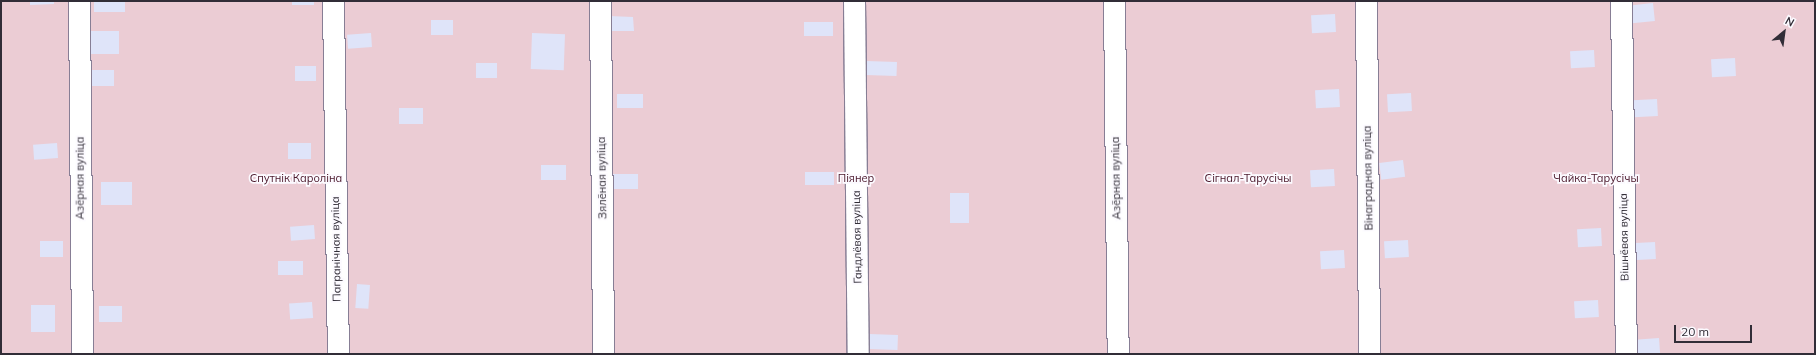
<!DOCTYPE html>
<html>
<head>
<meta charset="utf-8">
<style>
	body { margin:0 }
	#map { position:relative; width:1816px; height:355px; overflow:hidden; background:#fcfaff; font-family:Mulish,sans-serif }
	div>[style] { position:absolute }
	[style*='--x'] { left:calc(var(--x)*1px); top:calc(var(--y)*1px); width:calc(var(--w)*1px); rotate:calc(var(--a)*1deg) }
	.green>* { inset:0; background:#ebccd4; transform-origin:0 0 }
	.building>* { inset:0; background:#dfe4f9; transform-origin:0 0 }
	.roads { filter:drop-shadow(1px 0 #877e95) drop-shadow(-1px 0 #877e95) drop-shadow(0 1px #877e95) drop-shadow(0 -1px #877e95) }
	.street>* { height:21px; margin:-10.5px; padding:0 10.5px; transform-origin:10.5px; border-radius:10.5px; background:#fff }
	span { translate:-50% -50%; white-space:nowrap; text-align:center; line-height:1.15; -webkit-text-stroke:3.5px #fcfaff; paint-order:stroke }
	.street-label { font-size:11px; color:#312d37 }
	.park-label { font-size:11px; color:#49172a }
	.frame { position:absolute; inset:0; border:2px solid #312d37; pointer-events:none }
	.north { position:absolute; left:1764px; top:12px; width:40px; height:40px; -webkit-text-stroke:3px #fcfaff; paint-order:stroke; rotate:29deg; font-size:11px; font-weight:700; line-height:16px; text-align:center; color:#312d37 }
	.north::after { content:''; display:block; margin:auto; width:14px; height:18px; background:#312d37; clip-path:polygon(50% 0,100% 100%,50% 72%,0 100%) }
	.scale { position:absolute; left:1674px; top:325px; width:78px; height:18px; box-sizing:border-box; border:2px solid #312d37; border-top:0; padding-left:5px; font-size:12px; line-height:14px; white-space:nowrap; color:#312d37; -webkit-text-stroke:3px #fcfaff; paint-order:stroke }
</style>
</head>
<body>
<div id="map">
	<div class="green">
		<div style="left:1px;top:1px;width:1814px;height:353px"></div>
	</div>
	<div class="building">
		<div style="clip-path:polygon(30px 1px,54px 1px,54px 4px,30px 5px)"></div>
		<div style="left:94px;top:1px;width:31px;height:11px"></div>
		<div style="left:292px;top:1px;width:22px;height:4px"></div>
		<div style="left:1653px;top:3px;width:18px;height:23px;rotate:84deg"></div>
		<div style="left:1335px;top:14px;width:18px;height:24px;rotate:87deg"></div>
		<div style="clip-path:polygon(609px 16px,633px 17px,634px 31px,608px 31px)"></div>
		<div style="left:431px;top:20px;width:22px;height:15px"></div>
		<div style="left:804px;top:22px;width:29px;height:14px"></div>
		<div style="left:87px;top:31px;width:32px;height:23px"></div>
		<div style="left:371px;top:33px;width:14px;height:24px;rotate:86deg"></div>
		<div style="left:532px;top:33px;width:33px;height:36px;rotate:2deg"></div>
		<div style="left:1594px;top:50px;width:17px;height:24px;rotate:87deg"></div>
		<div style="left:1735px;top:58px;width:18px;height:24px;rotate:87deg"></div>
		<div style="left:866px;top:61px;width:31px;height:14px;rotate:2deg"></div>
		<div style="left:476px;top:63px;width:21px;height:15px"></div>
		<div style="left:295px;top:66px;width:21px;height:15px"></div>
		<div style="left:91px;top:70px;width:23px;height:16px"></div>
		<div style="left:1339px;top:89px;width:18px;height:24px;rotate:87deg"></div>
		<div style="left:1411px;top:93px;width:18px;height:24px;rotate:87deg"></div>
		<div style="left:617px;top:94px;width:26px;height:14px"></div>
		<div style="left:1657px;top:99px;width:17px;height:24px;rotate:87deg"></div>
		<div style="left:423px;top:108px;width:16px;height:24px;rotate:90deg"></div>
		<div style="left:57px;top:143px;width:15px;height:24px;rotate:86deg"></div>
		<div style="left:311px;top:143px;width:16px;height:23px;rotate:90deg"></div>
		<div style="left:1403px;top:160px;width:17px;height:24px;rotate:83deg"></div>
		<div style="left:541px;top:165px;width:25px;height:15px"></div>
		<div style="left:1334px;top:169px;width:17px;height:24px;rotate:87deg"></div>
		<div style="left:805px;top:172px;width:29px;height:13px"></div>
		<div style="left:612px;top:174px;width:26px;height:15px"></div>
		<div style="left:101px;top:182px;width:31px;height:23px"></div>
		<div style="left:969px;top:193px;width:30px;height:19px;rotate:90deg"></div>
		<div style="left:314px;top:225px;width:14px;height:24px;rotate:86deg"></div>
		<div style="left:1601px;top:228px;width:18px;height:24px;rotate:87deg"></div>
		<div style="left:1408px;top:240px;width:17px;height:24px;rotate:87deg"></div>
		<div style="left:40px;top:241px;width:23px;height:16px"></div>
		<div style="left:1655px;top:242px;width:17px;height:24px;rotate:87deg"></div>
		<div style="left:1344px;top:250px;width:18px;height:24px;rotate:87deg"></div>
		<div style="left:303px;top:261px;width:14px;height:25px;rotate:90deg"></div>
		<div style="left:357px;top:284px;width:13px;height:24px;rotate:4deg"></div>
		<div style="left:1598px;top:300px;width:17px;height:24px;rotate:87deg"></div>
		<div style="left:312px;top:302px;width:16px;height:23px;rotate:86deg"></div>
		<div style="left:31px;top:305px;width:24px;height:27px"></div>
		<div style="left:99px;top:306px;width:23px;height:16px"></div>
		<div style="left:869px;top:334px;width:29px;height:15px;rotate:2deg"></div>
		<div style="left:1659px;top:338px;width:16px;height:24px;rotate:86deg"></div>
	</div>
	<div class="roads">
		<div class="street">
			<div style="--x:79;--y:1;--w:353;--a:89.5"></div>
			<div style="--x:333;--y:1;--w:353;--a:89.2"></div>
			<div style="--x:600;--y:1;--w:353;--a:89.5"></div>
			<div style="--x:854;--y:1;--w:353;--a:89.4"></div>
			<div style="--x:1114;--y:1;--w:353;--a:89.4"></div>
			<div style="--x:1366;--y:1;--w:353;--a:89.5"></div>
			<div style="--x:1621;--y:1;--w:353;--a:89.2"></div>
		</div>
	</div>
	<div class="street-label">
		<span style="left:80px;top:178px;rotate:-90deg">Азёрная вуліца</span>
		<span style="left:602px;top:178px;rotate:-91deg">Зялёная вуліца</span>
		<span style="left:1116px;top:178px;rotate:-91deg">Азёрная вуліца</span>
		<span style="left:1368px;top:178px;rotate:-91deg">Вінаградная вуліца</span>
		<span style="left:857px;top:237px;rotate:-91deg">Гандлёвая вуліца</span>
		<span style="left:1624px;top:237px;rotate:-91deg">Вішнёвая вуліца</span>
		<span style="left:336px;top:249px;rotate:-91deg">Пагранічная вуліца</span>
	</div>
	<div class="park-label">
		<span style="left:296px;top:178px">Спутнік Кароліна</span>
		<span style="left:856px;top:178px">Піянер</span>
		<span style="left:1248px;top:178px">Сігнал-Тарусічы</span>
		<span style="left:1596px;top:178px">Чайка-Тарусічы</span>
	</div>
	<div class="frame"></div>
	<div class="north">N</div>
	<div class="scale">20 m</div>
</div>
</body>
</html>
